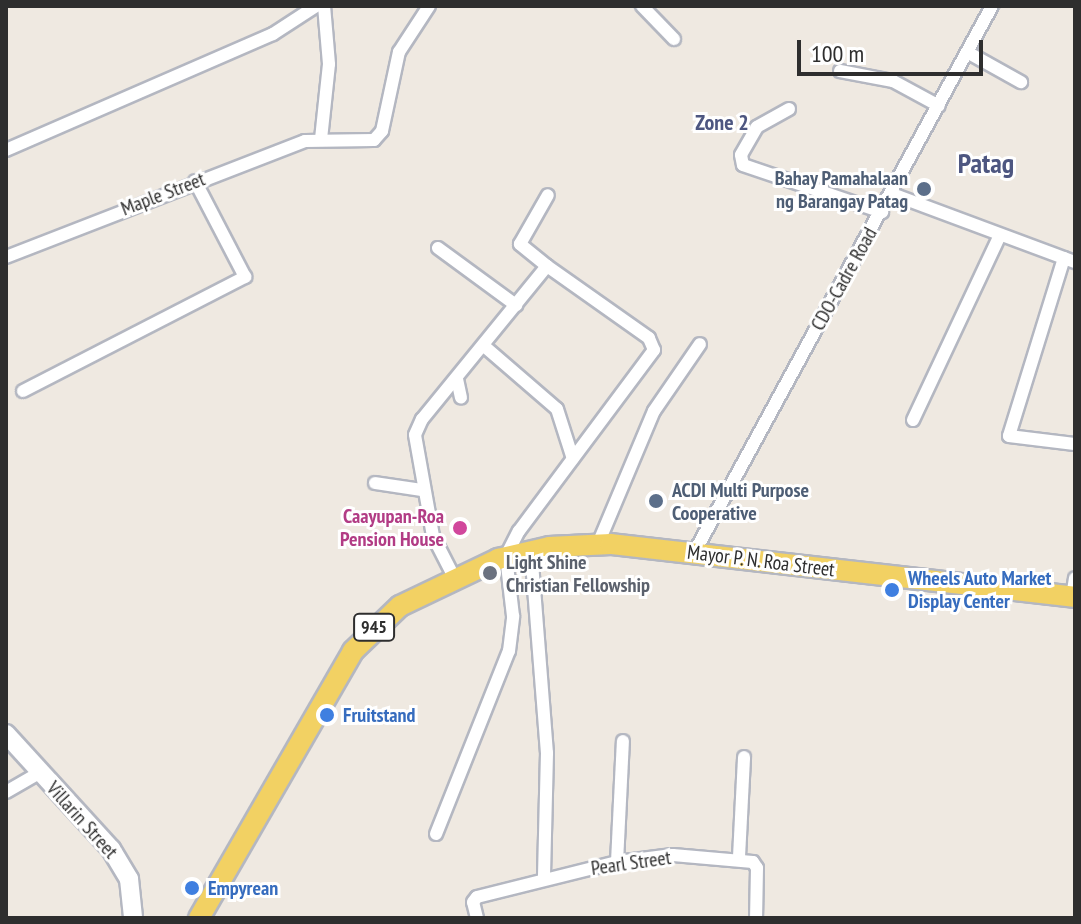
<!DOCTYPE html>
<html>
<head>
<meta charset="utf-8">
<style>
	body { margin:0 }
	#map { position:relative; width:1081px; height:924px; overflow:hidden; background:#efe9e1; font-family:"PT Sans Narrow",sans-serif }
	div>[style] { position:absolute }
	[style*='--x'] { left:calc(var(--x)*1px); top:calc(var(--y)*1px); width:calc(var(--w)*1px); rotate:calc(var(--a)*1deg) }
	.roads { filter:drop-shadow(2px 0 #b4b7c1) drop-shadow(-2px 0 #b4b7c1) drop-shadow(0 2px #b4b7c1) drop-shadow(0 -2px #b4b7c1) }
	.street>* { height:12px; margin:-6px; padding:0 6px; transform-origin:6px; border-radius:6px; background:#fff }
	.secondary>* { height:18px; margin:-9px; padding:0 9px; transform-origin:9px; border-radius:9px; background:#fff }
	.primary>* { height:20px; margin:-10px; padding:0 10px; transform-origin:10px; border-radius:10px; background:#f2d163 }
	.dots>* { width:22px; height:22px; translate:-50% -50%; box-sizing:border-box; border:4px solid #fff; border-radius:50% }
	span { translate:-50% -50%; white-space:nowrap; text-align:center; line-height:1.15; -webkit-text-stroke:6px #fff; paint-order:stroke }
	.shield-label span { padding:2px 6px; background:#fff; border:2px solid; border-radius:6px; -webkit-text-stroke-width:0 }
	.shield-label { font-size:18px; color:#2e2e2e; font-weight:700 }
	.service-label { font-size:20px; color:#4e5e75; font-weight:700 }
	.right { translate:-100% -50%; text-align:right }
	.left { translate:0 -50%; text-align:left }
	.street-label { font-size:20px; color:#2e2e2e }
	.hotel-label { font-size:20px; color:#b23c85; font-weight:700 }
	.worship-label { font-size:20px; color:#5b616d; font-weight:700 }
	.shop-label { font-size:20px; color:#366cbe; font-weight:700 }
	.neighbourhood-label { font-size:22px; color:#4d5680; font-weight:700 }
	.district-label { font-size:28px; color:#4d5680; font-weight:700 }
	.frame { position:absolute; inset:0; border:8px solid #2e2e2e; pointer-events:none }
	.scale { position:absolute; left:797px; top:40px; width:186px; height:36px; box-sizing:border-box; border:4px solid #2e2e2e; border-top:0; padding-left:10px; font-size:24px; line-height:28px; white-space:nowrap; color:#2e2e2e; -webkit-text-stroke:6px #fff; paint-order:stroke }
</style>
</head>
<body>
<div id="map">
	<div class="roads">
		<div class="street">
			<div style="--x:642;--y:6;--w:46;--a:45.9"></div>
			<div style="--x:967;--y:52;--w:62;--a:29.1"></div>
			<div style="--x:840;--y:71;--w:54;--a:10.7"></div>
			<div style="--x:893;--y:81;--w:52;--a:28.5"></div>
			<div style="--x:789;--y:109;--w:37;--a:151"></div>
			<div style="--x:757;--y:127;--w:32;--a:120"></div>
			<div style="--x:741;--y:155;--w:10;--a:79"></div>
			<div style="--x:743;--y:165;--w:147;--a:18.7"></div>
			<div style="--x:321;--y:139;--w:75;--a:-83.9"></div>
			<div style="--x:329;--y:64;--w:58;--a:-94.9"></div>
			<div style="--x:6;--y:150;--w:291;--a:-23.5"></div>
			<div style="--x:273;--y:34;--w:51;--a:-33.1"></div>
			<div style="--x:892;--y:194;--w:195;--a:20.4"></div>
			<div style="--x:438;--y:248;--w:97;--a:36.2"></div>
			<div style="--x:6;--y:257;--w:321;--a:-21.2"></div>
			<div style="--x:305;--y:141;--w:69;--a:-0.8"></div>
			<div style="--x:374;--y:140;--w:12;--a:-48"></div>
			<div style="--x:382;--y:131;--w:81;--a:-77.9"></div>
			<div style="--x:399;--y:52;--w:55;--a:-56.9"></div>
			<div style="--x:1064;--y:258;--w:186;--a:107.2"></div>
			<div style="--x:1009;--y:436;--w:66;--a:6.9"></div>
			<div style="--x:547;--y:266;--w:35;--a:-141"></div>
			<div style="--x:520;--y:244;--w:56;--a:-60.3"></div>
			<div style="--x:484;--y:346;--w:96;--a:40.8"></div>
			<div style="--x:557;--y:409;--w:52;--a:72.3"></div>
			<div style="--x:457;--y:379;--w:19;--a:78"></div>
			<div style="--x:23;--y:391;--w:250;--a:-27.2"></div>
			<div style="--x:245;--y:277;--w:108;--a:-117.5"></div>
			<div style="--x:913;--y:420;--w:204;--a:-64.8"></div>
			<div style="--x:375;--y:483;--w:48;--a:8.5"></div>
			<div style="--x:598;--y:544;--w:144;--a:-67.2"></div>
			<div style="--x:654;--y:411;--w:81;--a:-55.5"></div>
			<div style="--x:531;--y:550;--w:204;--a:85.5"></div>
			<div style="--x:547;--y:753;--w:125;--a:91.4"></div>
			<div style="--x:694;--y:553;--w:623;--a:-61.42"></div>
			<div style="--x:1072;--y:597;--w:19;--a:-81"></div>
			<div style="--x:6;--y:792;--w:38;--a:-30"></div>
			<div style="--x:436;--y:834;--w:197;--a:-68.3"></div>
			<div style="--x:509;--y:651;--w:35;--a:-83"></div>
			<div style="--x:513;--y:616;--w:60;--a:-96.7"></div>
			<div style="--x:506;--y:556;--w:28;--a:-63"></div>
			<div style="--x:519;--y:531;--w:226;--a:-53.3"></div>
			<div style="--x:654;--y:350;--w:13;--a:-113"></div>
			<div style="--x:649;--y:338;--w:125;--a:-144.8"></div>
			<div style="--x:547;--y:266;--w:198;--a:129.2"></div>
			<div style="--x:422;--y:419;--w:17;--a:114"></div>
			<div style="--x:415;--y:435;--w:103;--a:79.9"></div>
			<div style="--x:433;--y:536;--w:46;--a:62.9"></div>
			<div style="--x:739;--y:857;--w:100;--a:-87.1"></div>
			<div style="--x:617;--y:862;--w:121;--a:-87.2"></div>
			<div style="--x:477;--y:918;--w:16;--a:-104"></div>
			<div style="--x:473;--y:902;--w:6;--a:-51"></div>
			<div style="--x:477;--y:897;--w:144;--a:-14"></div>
			<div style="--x:617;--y:862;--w:56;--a:-7.1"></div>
			<div style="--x:673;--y:855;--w:80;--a:5"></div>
			<div style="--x:753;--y:862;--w:7;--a:56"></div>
			<div style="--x:757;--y:868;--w:50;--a:91.1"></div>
		</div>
		<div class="secondary">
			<div style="--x:6;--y:734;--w:156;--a:47.6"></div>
			<div style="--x:111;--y:849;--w:35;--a:59"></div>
			<div style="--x:129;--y:879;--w:39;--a:84"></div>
		</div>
		<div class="primary">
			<div style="--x:199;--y:918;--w:308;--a:-60"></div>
			<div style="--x:353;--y:651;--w:65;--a:-43.8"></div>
			<div style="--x:400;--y:606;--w:109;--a:-25.6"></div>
			<div style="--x:498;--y:559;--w:52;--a:-13.2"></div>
			<div style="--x:549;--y:547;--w:62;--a:-2.8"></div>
			<div style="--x:611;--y:544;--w:467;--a:6.5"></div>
		</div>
	</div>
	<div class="dots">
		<div style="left:924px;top:189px;background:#5c6f8a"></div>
		<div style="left:656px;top:501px;background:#5c6f8a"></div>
		<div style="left:460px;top:528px;background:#d1479c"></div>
		<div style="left:490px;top:573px;background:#6b7280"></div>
		<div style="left:892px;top:590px;background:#3f7fe0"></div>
		<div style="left:327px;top:715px;background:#3f7fe0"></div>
		<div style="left:192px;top:888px;background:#3f7fe0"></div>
	</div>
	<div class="shield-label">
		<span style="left:374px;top:627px">945</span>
	</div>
	<div class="service-label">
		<span class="right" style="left:908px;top:190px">Bahay Pamahalaan<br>ng Barangay Patag</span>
		<span class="left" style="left:672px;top:502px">ACDI Multi Purpose<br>Cooperative</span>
	</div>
	<div class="street-label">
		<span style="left:163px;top:194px;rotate:-21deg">Maple Street</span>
		<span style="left:844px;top:279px;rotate:-61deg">CDO-Cadre Road</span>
		<span style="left:761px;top:561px;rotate:7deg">Mayor P. N. Roa Street</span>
		<span style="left:82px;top:820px;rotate:48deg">Villarin Street</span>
		<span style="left:631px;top:863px;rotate:-8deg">Pearl Street</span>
	</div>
	<div class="hotel-label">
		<span class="right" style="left:444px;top:528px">Caayupan-Roa<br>Pension House</span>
	</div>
	<div class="worship-label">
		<span class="left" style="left:506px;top:574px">Light Shine<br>Christian Fellowship</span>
	</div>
	<div class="shop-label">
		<span class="left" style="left:908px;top:590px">Wheels Auto Market<br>Display Center</span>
		<span class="left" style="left:343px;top:715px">Fruitstand</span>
		<span class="left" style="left:208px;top:888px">Empyrean</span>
	</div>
	<div class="neighbourhood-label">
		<span style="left:722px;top:123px">Zone 2</span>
	</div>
	<div class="district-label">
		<span style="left:986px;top:163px">Patag</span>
	</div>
	<div class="frame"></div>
	<div class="scale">100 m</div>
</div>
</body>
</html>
